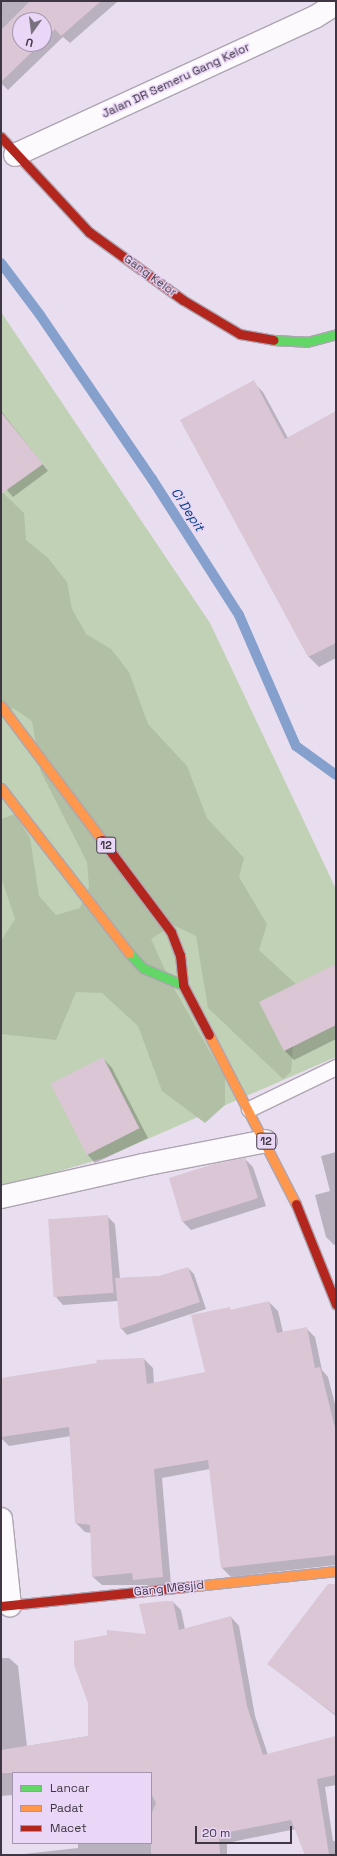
<!DOCTYPE html>
<html>
<head>
<meta charset="utf-8">
<style>
	body { margin:0 }
	#map { position:relative; width:337px; height:1856px; overflow:hidden; background:#e9deef; font-family:"Space Grotesk",sans-serif }
	div>[style] { position:absolute }
	[style*='--x'] { left:calc(var(--x)*1px); top:calc(var(--y)*1px); width:calc(var(--w)*1px); rotate:calc(var(--a)*1deg) }
	.green>* { inset:0; background:#c1d1b5 }
	.forest>* { inset:0; background:#b1c0a4 }
	.shadow>* { inset:0; background:#0003 }
	.stream>* { height:10px; margin:-5px; padding:0 5px; transform-origin:5px; border-radius:5px; background:#86a0cd }
	.building>* { inset:0; background:#dac6d4; transform-origin:0 0 }
	.roads { filter:drop-shadow(1px 0 #aea5b2) drop-shadow(-1px 0 #aea5b2) drop-shadow(0 1px #aea5b2) drop-shadow(0 -1px #aea5b2) }
	.lane>* { height:15px; margin:-7.5px; padding:0 7.5px; transform-origin:7.5px; border-radius:7.5px; background:#fcfafd }
	.street>* { height:22px; margin:-11px; padding:0 11px; transform-origin:11px; border-radius:11px; background:#fcfafd }
	.fast>* { height:9px; margin:-4.5px; padding:0 4.5px; transform-origin:4.5px; border-radius:4.5px; background:#63d668 }
	.slow>* { height:9px; margin:-4.5px; padding:0 4.5px; transform-origin:4.5px; border-radius:4.5px; background:#ff974d }
	.jam>* { height:9px; margin:-4.5px; padding:0 4.5px; transform-origin:4.5px; border-radius:4.5px; background:#b3261e }
	span { translate:-50% -50%; white-space:nowrap; text-align:center; line-height:1.15; -webkit-text-stroke:3px #ead6f7; paint-order:stroke }
	.shield-label span { padding:1px 3px; background:#ead6f7; border:1px solid; border-radius:3px; -webkit-text-stroke-width:0 }
	.shield-label { font-size:11px; color:#3e3643; font-weight:700 }
	.street-label { font-size:12px; color:#3e3643 }
	.water-label { font-size:13px; color:#004084; font-style:italic }
	.frame { position:absolute; inset:0; border:2px solid #3e3643; pointer-events:none }
	.legend { position:absolute; left:12px; top:1772px; width:140px; height:72px; box-sizing:border-box; background:#ead6f7; border:1px solid #a596af; margin:0; padding:5px 7px; list-style:none; font-size:12px; color:#3e3643 }
	.legend li { display:flex; align-items:center; gap:8px; height:20px }
	.legend b { width:20px; border:1px solid #a596af }
	.north { position:absolute; left:12px; top:12px; width:40px; height:40px; box-sizing:border-box; background:#ead6f7; border:1px solid #a596af; border-radius:50%; rotate:194deg; font-size:11px; font-weight:700; line-height:16px; text-align:center; color:#3e3643 }
	.north::after { content:''; display:block; margin:auto; width:14px; height:18px; background:#7a717f; clip-path:polygon(50% 0,100% 100%,50% 72%,0 100%) }
	.scale { position:absolute; left:195px; top:1826px; width:97px; height:18px; box-sizing:border-box; border:2px solid #3e3643; border-top:0; padding-left:5px; font-size:12px; line-height:14px; white-space:nowrap; color:#3e3643; -webkit-text-stroke:3px #ead6f7; paint-order:stroke }
</style>
</head>
<body>
<div id="map">
	<div class="green">
		<div style="clip-path:polygon(1px 312px,210px 623px,336px 889px,336px 1057px,104px 1158px,1px 1188px)"></div>
	</div>
	<div class="forest">
		<div style="clip-path:polygon(1px 491px,24px 513px,26px 540px,48px 558px,67px 582px,72px 609px,86px 634px,111px 649px,129px 672px,148px 724px,187px 766px,207px 818px,244px 858px,239px 877px,267px 924px,259px 950px,298px 986px,291px 1072px,283px 1079px,208px 1008px,196px 936px,173px 925px,151px 939px,171px 983px,225px 1078px,225px 1105px,205px 1123px,162px 1091px,138px 1026px,102px 993px,76px 992px,56px 1040px,1px 1034px,1px 941px,15px 919px,1px 877px,1px 819px,15px 814px,30px 838px,39px 896px,56px 915px,80px 908px,89px 887px,87px 862px,41px 772px,32px 721px,13px 708px,1px 715px)"></div>
	</div>
	<div class="shadow">
		<div style="clip-path:polygon(evenodd,1px 1px,116px 1px,117px 2px,70px 43px,63px 37px,8px 90px,1px 83px,1px 1px,20px 20px,44px 20px,44px 44px,20px 44px,20px 20px)"></div>
		<div style="clip-path:polygon(253px 382px,263px 392px,288px 438px,336px 413px,336px 658px,319px 667px,309px 657px,181px 420px)"></div>
		<div style="clip-path:polygon(1px 411px,48px 471px,13px 497px,1px 483px)"></div>
		<div style="clip-path:polygon(336px 965px,336px 1039px,294px 1060px,284px 1050px)"></div>
		<div style="clip-path:polygon(103px 1058px,112px 1068px,148px 1138px,95px 1163px,86px 1153px)"></div>
		<div style="clip-path:polygon(336px 1152px,336px 1244px,334px 1245px,326px 1237px,315px 1195px,330px 1191px,321px 1156px)"></div>
		<div style="clip-path:polygon(245px 1159px,253px 1167px,266px 1206px,191px 1230px,183px 1222px,170px 1179px)"></div>
		<div style="clip-path:polygon(107px 1216px,115px 1224px,120px 1278px,159px 1277px,188px 1268px,194px 1274px,206px 1309px,127px 1335px,121px 1328px,118px 1301px,63px 1305px,56px 1297px)"></div>
		<div style="clip-path:polygon(269px 1302px,278px 1311px,283px 1332px,306px 1328px,315px 1337px,322px 1370px,328px 1377px,336px 1408px,336px 1565px,231px 1577px,222px 1568px,210px 1469px,162px 1478px,171px 1585px,102px 1585px,93px 1577px,92px 1533px,85px 1532px,76px 1523px,71px 1436px,9px 1446px,1px 1438px,1px 1379px,144px 1359px,153px 1368px,154px 1384px,206px 1373px,229px 1308px,232px 1311px)"></div>
		<div style="clip-path:polygon(336px 1589px,336px 1716px,269px 1664px)"></div>
		<div style="clip-path:polygon(173px 1602px,181px 1610px,185px 1629px,231px 1617px,239px 1626px,255px 1716px,268px 1755px,336px 1739px,336px 1785px,325px 1787px,333px 1841px,336px 1841px,336px 1855px,306px 1855px,296px 1829px,227px 1843px,227px 1855px,15px 1855px,78px 1848px,78px 1843px,151px 1843px,151px 1773px,13px 1773px,13px 1795px,1px 1796px,1px 1658px,9px 1658px,18px 1666px,27px 1746px,89px 1736px,147px 1635px)"></div>
	</div>
	<div class="stream">
		<div style="--x:1;--y:263;--w:65;--a:53.1"></div>
		<div style="--x:40;--y:315;--w:199;--a:55.7"></div>
		<div style="--x:152;--y:479;--w:161;--a:57.4"></div>
		<div style="--x:239;--y:615;--w:143;--a:66.5"></div>
		<div style="--x:296;--y:746;--w:49;--a:35.9"></div>
	</div>
	<div class="building">
		<div style="clip-path:polygon(30px 1px,101px 1px,61px 36px,55px 29px,44px 40px,44px 20px,20px 20px,20px 44px,40px 44px,1px 82px,1px 30px)"></div>
		<div style="clip-path:polygon(254px 380px,285px 439px,336px 411px,336px 643px,308px 657px,180px 420px)"></div>
		<div style="clip-path:polygon(1px 412px,43px 464px,1px 494px)"></div>
		<div style="clip-path:polygon(336px 964px,336px 1025px,284px 1051px,259px 1002px)"></div>
		<div style="left:103px;top:1057px;width:80px;height:59px;rotate:63deg"></div>
		<div style="clip-path:polygon(245px 1158px,258px 1198px,182px 1222px,169px 1178px,214px 1164px)"></div>
		<div style="left:108px;top:1215px;width:78px;height:60px;rotate:86deg"></div>
		<div style="clip-path:polygon(188px 1267px,200px 1302px,120px 1329px,115px 1278px,159px 1276px)"></div>
		<div style="clip-path:polygon(269px 1301px,277px 1333px,307px 1327px,315px 1368px,320px 1367px,336px 1432px,336px 1555px,221px 1568px,208px 1460px,154px 1469px,163px 1577px,133px 1580px,132px 1573px,92px 1577px,90px 1525px,75px 1523px,69px 1427px,1px 1437px,1px 1378px,97px 1363px,96px 1360px,144px 1358px,147px 1384px,205px 1372px,191px 1315px,230px 1307px,230px 1310px)"></div>
		<div style="clip-path:polygon(328px 1584px,336px 1584px,336px 1715px,267px 1664px)"></div>
		<div style="clip-path:polygon(165px 1601px,173px 1601px,179px 1630px,231px 1616px,247px 1706px,263px 1755px,336px 1736px,336px 1775px,317px 1779px,329px 1855px,305px 1855px,291px 1820px,219px 1834px,220px 1855px,151px 1855px,151px 1815px,156px 1803px,151px 1793px,151px 1773px,1px 1773px,1px 1750px,88px 1736px,88px 1703px,74px 1665px,74px 1641px,107px 1635px,107px 1630px,146px 1634px,139px 1604px)"></div>
	</div>
	<div class="roads">
		<div class="lane">
			<div style="--x:249;--y:1109;--w:97;--a:-25.8"></div>
		</div>
		<div class="street">
			<div style="--x:15;--y:155;--w:330;--a:-24.7"></div>
			<div style="--x:315;--y:17;--w:25;--a:-32"></div>
			<div style="--x:1;--y:1197;--w:146;--a:-12.7"></div>
			<div style="--x:143;--y:1165;--w:125;--a:-11"></div>
			<div style="--x:1;--y:1519;--w:87;--a:84.1"></div>
		</div>
		<div class="fast">
			<div style="--x:273;--y:340;--w:34;--a:3"></div>
			<div style="--x:307;--y:342;--w:30;--a:-15"></div>
			<div style="--x:129;--y:953;--w:21;--a:47"></div>
			<div style="--x:143;--y:968;--w:43;--a:23"></div>
		</div>
		<div class="slow">
			<div style="--x:1;--y:706;--w:168;--a:53"></div>
			<div style="--x:1;--y:788;--w:209;--a:52.2"></div>
			<div style="--x:209;--y:1035;--w:190;--a:62.8"></div>
			<div style="--x:195;--y:1586;--w:142;--a:-6.1"></div>
		</div>
		<div class="jam">
			<div style="--x:1;--y:137;--w:129;--a:47.2"></div>
			<div style="--x:89;--y:232;--w:116;--a:35.9"></div>
			<div style="--x:183;--y:300;--w:66;--a:30.8"></div>
			<div style="--x:240;--y:334;--w:34;--a:10"></div>
			<div style="--x:102;--y:840;--w:115;--a:53.1"></div>
			<div style="--x:171;--y:932;--w:25;--a:69"></div>
			<div style="--x:180;--y:955;--w:30;--a:84"></div>
			<div style="--x:183;--y:985;--w:56;--a:62.5"></div>
			<div style="--x:296;--y:1204;--w:108;--a:68.2"></div>
			<div style="--x:1;--y:1606;--w:195;--a:-5.9"></div>
		</div>
	</div>
	<div class="shield-label">
		<span style="left:106px;top:845px">12</span>
		<span style="left:266px;top:1141px">12</span>
	</div>
	<div class="street-label">
		<span style="left:176px;top:81px;rotate:-25deg">Jalan DR Semeru Gang Kelor</span>
		<span style="left:150px;top:276px;rotate:36deg">Gang Kelor</span>
		<span style="left:169px;top:1589px;rotate:-6deg">Gang Mesjid</span>
	</div>
	<div class="water-label">
		<span style="left:187px;top:510px;rotate:57deg">Ci Depit</span>
	</div>
	<div class="frame"></div>
	<ul class="legend">
	<li><b style="height:5px;background:#63d668"></b>Lancar</li>
	<li><b style="height:5px;background:#ff974d"></b>Padat</li>
	<li><b style="height:5px;background:#b3261e"></b>Macet</li>
	</ul>
	<div class="north">U</div>
	<div class="scale">20 m</div>
</div>
</body>
</html>
